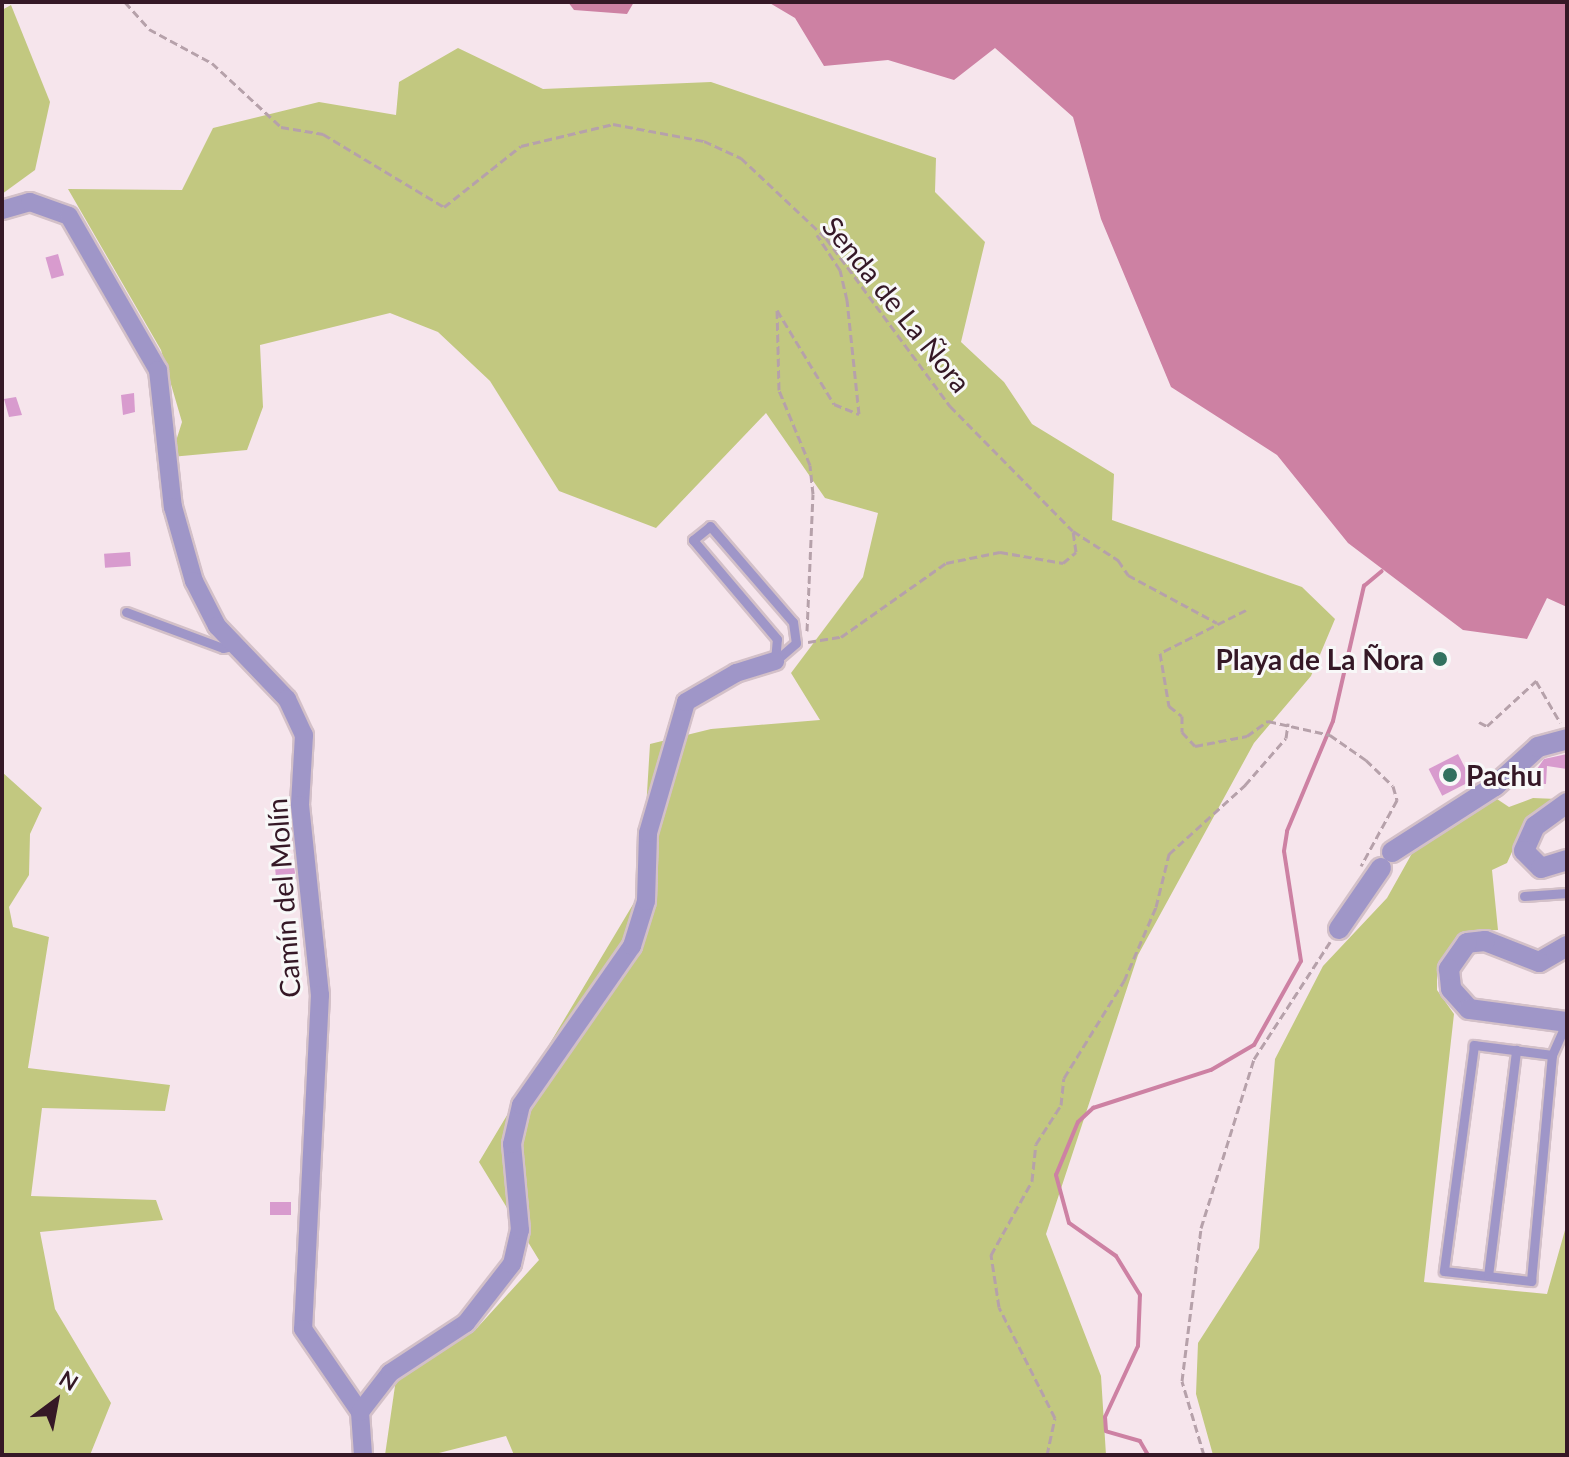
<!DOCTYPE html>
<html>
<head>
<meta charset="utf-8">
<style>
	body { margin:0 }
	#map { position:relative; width:1569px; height:1457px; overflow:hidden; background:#f6e5ec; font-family:Lato,sans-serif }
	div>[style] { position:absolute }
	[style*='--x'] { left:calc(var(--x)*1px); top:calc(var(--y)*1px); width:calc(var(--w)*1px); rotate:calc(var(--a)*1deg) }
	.green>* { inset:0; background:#c2c880 }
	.water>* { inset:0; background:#cd81a3 }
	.stream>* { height:4px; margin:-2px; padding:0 2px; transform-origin:2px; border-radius:2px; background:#cd81a3 }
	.building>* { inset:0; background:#d89bce; transform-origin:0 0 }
	.path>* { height:3px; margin-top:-1.5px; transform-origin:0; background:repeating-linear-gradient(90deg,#b6a1aa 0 8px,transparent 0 12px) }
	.roads { filter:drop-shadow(2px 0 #d3c0c8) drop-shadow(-2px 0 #d3c0c8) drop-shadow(0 2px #d3c0c8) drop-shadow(0 -2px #d3c0c8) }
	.service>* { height:9px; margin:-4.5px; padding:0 4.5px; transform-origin:4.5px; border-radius:4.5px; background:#9f96c8 }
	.minor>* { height:18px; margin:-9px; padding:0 9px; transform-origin:9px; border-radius:9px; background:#9f96c8 }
	.tertiary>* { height:20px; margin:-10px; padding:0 10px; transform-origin:10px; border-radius:10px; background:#9f96c8 }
	.dots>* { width:22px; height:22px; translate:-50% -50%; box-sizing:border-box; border:4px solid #f8f8f8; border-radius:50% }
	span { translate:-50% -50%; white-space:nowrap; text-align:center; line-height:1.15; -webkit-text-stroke:6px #f8f8f8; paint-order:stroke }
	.street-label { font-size:28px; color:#351826 }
	.poi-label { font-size:28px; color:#351826; font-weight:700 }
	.right { translate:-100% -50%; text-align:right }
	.left { translate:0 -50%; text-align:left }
	.frame { position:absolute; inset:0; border:4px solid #351826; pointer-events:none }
	.north { position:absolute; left:16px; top:1361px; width:80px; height:80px; -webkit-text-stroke:6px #f8f8f8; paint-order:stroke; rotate:32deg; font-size:22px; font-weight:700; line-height:32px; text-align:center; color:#351826 }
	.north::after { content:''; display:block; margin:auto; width:28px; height:36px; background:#351826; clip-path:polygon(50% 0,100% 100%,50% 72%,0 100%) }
</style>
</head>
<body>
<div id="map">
	<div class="green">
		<div style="clip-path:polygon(11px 5px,50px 102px,35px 170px,2px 194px,2px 10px)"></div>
		<div style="clip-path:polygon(458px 48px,543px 89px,711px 82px,936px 158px,935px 192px,985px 242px,961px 342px,1004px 382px,1032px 424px,1114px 474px,1112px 520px,1302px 587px,1335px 619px,1311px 676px,1254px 743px,1138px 955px,1046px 1234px,1101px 1376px,1106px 1455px,514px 1455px,506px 1436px,431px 1455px,385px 1455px,396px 1379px,477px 1328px,539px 1260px,479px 1162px,641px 891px,650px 744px,711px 729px,820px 720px,791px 673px,863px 577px,878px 513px,825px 498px,766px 413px,656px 528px,559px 491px,490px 381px,438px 332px,390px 313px,260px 345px,263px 407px,247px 450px,171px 457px,182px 422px,161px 350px,68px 189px,182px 190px,213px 128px,319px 102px,396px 115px,399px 82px)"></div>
		<div style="clip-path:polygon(2px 772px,42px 808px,30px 834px,29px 875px,9px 907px,13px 927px,49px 937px,28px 1068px,170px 1085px,165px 1111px,42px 1108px,31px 1196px,156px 1200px,163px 1220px,40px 1232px,55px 1309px,111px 1403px,90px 1455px,2px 1455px)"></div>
		<div style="clip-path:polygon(1533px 798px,1557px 799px,1525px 823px,1507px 863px,1492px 870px,1498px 930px,1472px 931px,1454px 942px,1437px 973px,1437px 990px,1454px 1014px,1424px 1282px,1547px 1294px,1567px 1223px,1567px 1455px,1213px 1455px,1196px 1394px,1198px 1343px,1259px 1248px,1275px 1059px,1323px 966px,1387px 898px,1415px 848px,1497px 799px,1509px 807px)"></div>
	</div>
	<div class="water">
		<div style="clip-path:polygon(568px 2px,634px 2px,627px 14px,574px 10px)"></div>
		<div style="clip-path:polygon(768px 2px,1567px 2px,1567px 607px,1547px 598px,1527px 639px,1463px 630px,1348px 543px,1277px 455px,1171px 387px,1101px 219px,1073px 117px,995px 48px,954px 80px,888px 60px,824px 66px,795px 18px)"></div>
	</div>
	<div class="stream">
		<div style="--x:1148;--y:1455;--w:16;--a:-120"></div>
		<div style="--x:1140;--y:1441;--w:35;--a:-164"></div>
		<div style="--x:1106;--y:1431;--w:14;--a:-94"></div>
		<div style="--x:1105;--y:1417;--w:78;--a:-65.1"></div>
		<div style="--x:1138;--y:1346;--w:51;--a:-87.8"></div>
		<div style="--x:1140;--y:1295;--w:46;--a:-121.6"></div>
		<div style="--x:1116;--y:1256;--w:57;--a:-144.9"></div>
		<div style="--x:1069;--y:1223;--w:50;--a:-105.2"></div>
		<div style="--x:1056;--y:1175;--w:57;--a:-67.5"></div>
		<div style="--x:1078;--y:1122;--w:21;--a:-43"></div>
		<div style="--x:1093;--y:1108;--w:124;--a:-17.9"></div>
		<div style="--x:1211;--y:1070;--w:50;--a:-30.2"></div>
		<div style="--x:1254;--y:1045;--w:96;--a:-60.8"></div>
		<div style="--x:1301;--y:961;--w:111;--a:-98.8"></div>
		<div style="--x:1284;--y:851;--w:20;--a:-81"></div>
		<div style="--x:1287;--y:831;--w:119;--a:-67.3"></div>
		<div style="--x:1333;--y:721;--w:139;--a:-77.1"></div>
		<div style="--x:1364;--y:586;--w:23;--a:-40"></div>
	</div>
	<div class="building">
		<div style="left:58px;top:254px;width:22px;height:13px;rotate:74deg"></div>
		<div style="clip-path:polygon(134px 393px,135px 412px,123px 415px,121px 395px)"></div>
		<div style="clip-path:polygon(16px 397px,22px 415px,9px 417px,4px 399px)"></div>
		<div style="left:130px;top:552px;width:14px;height:26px;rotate:86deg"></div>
		<div style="left:1458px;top:754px;width:30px;height:33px;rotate:63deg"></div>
		<div style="clip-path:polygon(1567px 754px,1567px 769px,1547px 766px,1546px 784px,1527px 783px,1544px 759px)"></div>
		<div style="clip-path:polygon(294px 866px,296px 879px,276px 878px,275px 867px)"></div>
		<div style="left:270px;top:1202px;width:21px;height:13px"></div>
	</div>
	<div class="path">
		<div style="--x:125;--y:2;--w:36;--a:48"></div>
		<div style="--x:149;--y:29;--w:72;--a:28.4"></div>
		<div style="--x:212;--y:63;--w:94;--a:42.8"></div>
		<div style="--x:281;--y:127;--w:43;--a:9.5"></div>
		<div style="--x:323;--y:134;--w:141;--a:31.1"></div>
		<div style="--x:444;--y:207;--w:98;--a:-38.4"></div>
		<div style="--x:521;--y:146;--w:95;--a:-13.4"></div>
		<div style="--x:613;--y:124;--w:93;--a:10.6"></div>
		<div style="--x:704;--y:141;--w:41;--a:24.7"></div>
		<div style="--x:741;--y:158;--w:117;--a:43.3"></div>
		<div style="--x:826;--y:238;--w:209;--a:53.6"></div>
		<div style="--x:950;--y:406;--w:175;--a:45.5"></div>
		<div style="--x:1073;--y:531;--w:54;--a:32.8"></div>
		<div style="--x:1118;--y:560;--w:18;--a:56"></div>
		<div style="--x:1128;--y:575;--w:101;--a:28.3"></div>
		<div style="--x:1246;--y:610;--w:96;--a:153.4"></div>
		<div style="--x:1160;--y:653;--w:54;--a:80.4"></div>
		<div style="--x:1169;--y:706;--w:16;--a:38"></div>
		<div style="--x:1182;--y:716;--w:16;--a:90"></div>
		<div style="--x:1182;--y:732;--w:19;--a:47"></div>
		<div style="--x:1195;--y:746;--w:53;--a:-10.9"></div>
		<div style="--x:1247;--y:736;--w:26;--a:-36"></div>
		<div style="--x:1268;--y:721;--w:64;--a:12.7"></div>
		<div style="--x:1330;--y:735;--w:44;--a:34.8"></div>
		<div style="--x:1366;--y:760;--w:37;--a:44"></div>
		<div style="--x:1393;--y:786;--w:15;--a:74"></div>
		<div style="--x:1397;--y:800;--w:75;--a:118.6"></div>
		<div style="--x:807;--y:631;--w:137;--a:-87.5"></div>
		<div style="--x:813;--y:494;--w:29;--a:-96"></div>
		<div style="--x:810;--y:465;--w:81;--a:-112.5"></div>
		<div style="--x:779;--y:390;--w:80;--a:-91.4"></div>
		<div style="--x:777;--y:310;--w:110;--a:58.8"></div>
		<div style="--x:834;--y:404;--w:27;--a:22"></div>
		<div style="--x:859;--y:414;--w:115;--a:-96"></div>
		<div style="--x:847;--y:300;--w:31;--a:-103"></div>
		<div style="--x:840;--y:270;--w:42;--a:-123.3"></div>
		<div style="--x:808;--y:642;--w:33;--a:-9"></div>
		<div style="--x:841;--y:637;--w:128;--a:-35.2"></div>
		<div style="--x:946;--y:563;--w:55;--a:-11.5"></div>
		<div style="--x:1000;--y:552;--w:64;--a:9.9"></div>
		<div style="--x:1063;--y:563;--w:17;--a:-40"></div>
		<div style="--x:1076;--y:552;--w:21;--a:-98"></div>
		<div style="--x:1479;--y:722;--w:9;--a:27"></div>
		<div style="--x:1487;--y:726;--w:67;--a:-42.6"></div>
		<div style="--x:1536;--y:681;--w:48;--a:59.7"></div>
		<div style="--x:1047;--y:1455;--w:38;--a:-78"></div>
		<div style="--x:1055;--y:1418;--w:124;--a:-116.8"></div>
		<div style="--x:999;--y:1307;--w:53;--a:-98.7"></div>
		<div style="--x:991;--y:1255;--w:85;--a:-61"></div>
		<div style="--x:1032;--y:1181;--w:37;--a:-84"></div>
		<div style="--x:1036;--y:1144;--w:46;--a:-57.3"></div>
		<div style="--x:1061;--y:1105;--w:27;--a:-84"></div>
		<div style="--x:1064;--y:1078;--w:114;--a:-58.3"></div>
		<div style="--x:1124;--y:981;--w:81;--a:-66.6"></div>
		<div style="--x:1156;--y:907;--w:55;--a:-76.2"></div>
		<div style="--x:1169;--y:854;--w:103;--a:-42.2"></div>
		<div style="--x:1245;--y:785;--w:62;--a:-48.9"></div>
		<div style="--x:1286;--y:738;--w:15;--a:-82"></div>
		<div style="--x:1204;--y:1455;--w:77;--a:-106.6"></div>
		<div style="--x:1182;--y:1381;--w:154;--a:-82.9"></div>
		<div style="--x:1201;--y:1228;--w:177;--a:-72.6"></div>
		<div style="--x:1254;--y:1059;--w:140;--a:-57"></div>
	</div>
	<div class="roads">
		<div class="service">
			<div style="--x:710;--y:526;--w:127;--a:49.2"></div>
			<div style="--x:793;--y:622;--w:21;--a:82"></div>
			<div style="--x:796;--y:643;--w:28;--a:139"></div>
			<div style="--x:775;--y:661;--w:22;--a:-85"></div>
			<div style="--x:777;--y:639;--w:130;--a:-130.3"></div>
			<div style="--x:693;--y:540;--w:22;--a:-39"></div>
			<div style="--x:126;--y:612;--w:103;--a:20.4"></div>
			<div style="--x:223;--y:648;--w:13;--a:-13"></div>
			<div style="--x:1524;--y:896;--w:43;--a:-4"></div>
			<div style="--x:1552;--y:1055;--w:79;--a:-172.7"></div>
			<div style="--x:1474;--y:1045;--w:228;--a:97.6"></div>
			<div style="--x:1444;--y:1271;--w:88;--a:6.6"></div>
			<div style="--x:1531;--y:1281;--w:227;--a:-84.7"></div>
			<div style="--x:1552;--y:1055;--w:36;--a:-66"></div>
			<div style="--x:1488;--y:1276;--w:228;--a:-82.9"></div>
		</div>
		<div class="minor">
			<div style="--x:2;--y:210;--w:29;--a:-16"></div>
			<div style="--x:30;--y:202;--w:41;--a:19.7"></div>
			<div style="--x:69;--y:216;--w:178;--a:60"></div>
			<div style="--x:158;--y:370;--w:138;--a:83.8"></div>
			<div style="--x:173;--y:507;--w:77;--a:74.2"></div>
			<div style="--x:194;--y:581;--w:51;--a:62.9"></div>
			<div style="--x:217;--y:626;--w:101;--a:46.2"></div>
			<div style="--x:287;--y:699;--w:40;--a:65"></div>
			<div style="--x:304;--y:735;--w:70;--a:93.3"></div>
			<div style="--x:300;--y:805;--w:191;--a:84"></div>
			<div style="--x:320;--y:995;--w:334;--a:92.9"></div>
			<div style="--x:303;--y:1329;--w:101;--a:55.5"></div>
			<div style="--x:360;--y:1412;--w:43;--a:86"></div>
			<div style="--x:360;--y:1412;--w:49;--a:-52.4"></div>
			<div style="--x:390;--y:1373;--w:91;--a:-33.3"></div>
			<div style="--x:466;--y:1323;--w:75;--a:-52.1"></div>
			<div style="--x:512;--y:1264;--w:35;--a:-77"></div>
			<div style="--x:520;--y:1230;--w:86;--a:-95.3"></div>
			<div style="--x:512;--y:1144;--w:40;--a:-77"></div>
			<div style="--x:521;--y:1105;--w:194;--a:-55.1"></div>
			<div style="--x:632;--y:946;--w:47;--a:-72.7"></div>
			<div style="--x:646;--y:901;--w:68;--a:-88.3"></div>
			<div style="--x:648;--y:833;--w:136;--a:-73.8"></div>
			<div style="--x:686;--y:702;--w:58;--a:-30.1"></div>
			<div style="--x:736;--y:673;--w:41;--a:-17.1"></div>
		</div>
		<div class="tertiary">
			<div style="--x:1567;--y:803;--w:39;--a:144"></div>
			<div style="--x:1535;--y:826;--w:27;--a:114"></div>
			<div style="--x:1524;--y:851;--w:24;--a:45"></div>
			<div style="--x:1541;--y:868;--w:27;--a:-17"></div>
			<div style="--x:1392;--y:852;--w:122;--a:-32.7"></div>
			<div style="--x:1495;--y:786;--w:58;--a:-42.2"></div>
			<div style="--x:1538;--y:747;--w:30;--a:-15"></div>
			<div style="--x:1339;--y:929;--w:74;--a:-55.5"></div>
			<div style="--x:1567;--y:946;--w:32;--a:150"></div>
			<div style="--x:1539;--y:962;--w:58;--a:-158.7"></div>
			<div style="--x:1485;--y:941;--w:18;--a:174"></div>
			<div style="--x:1467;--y:943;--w:32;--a:125"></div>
			<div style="--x:1449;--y:969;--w:20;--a:84"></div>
			<div style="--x:1451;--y:989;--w:27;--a:48"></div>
			<div style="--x:1469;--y:1009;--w:99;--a:7.6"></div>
		</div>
	</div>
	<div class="dots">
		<div style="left:1440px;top:659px;background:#32715f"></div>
		<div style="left:1450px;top:775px;background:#32715f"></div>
	</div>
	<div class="street-label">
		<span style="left:897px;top:304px;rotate:51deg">Senda de La Ñora</span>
		<span style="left:283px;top:898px;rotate:-94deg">Camín del Molín</span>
	</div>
	<div class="poi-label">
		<span class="right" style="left:1424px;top:659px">Playa de La Ñora</span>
		<span class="left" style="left:1466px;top:775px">Pachu</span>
	</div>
	<div class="frame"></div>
	<div class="north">N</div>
</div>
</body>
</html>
